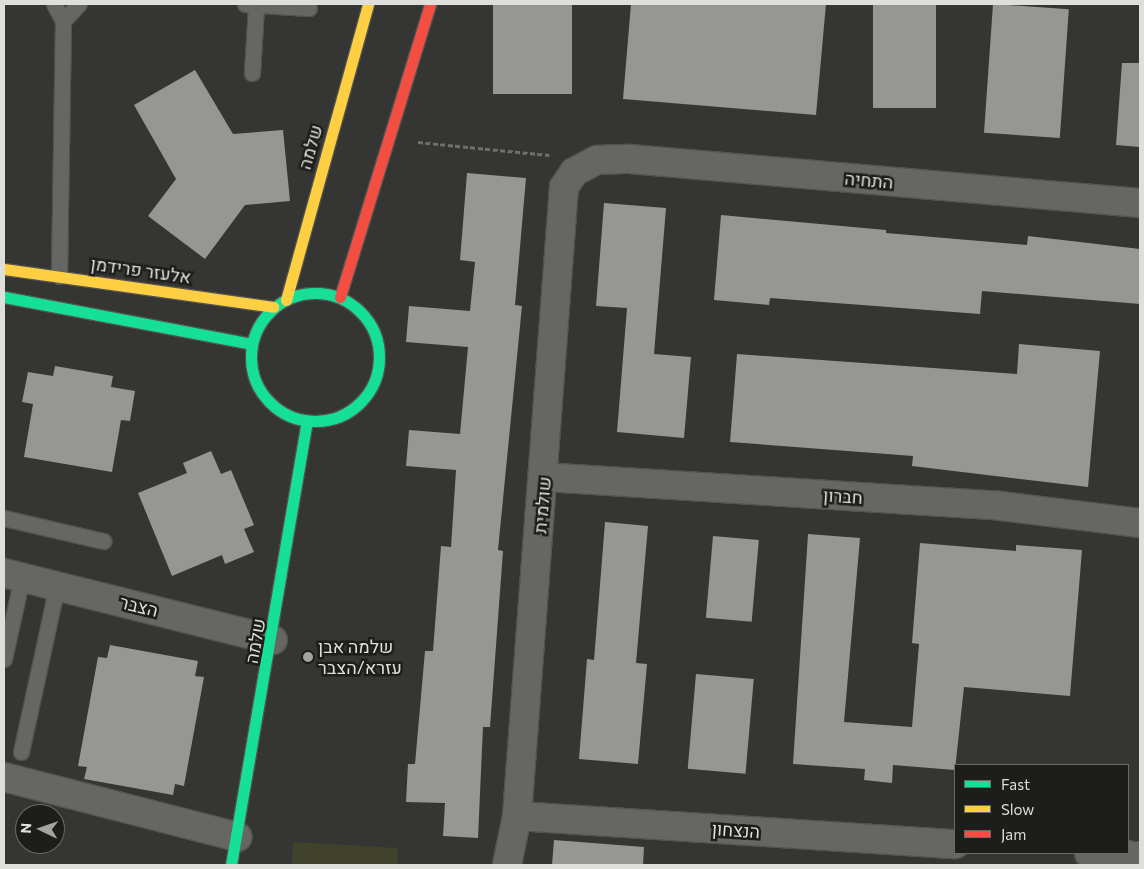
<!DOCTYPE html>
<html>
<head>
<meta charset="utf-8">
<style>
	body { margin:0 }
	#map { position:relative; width:1144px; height:869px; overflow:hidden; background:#353633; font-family:Commissioner,Heebo,sans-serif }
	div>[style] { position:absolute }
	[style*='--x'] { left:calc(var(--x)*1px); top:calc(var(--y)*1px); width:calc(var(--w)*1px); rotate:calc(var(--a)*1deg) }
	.green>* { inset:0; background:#40422c }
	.building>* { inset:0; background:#969694; transform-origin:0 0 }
	.path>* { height:3px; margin-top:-1.5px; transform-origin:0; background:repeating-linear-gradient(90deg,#6e6e6d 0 5px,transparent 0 7.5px) }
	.roads { filter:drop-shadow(1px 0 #535451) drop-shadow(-1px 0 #535451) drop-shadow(0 1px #535451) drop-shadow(0 -1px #535451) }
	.lane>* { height:15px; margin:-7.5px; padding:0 7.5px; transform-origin:7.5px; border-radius:7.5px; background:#666665 }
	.street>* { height:28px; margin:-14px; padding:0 14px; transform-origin:14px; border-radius:14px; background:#666665 }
	.fast>* { height:11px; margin:-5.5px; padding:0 5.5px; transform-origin:5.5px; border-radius:5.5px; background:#16e098 }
	.fast>.ring { margin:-5.5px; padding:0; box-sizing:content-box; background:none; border:11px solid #16e098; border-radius:50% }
	.slow>* { height:11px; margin:-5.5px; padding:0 5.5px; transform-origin:5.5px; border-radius:5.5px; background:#ffcf43 }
	.jam>* { height:11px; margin:-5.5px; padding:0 5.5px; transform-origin:5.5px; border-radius:5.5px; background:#f24e42 }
	.dots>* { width:14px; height:14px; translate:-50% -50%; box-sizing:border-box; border:2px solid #1d1e1c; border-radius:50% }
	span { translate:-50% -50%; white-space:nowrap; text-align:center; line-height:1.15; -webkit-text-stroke:5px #1d1e1c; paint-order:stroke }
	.street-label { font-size:18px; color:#dededb }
	.poi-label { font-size:18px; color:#dededb }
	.left { translate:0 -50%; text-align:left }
	.frame { position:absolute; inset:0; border:5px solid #dededb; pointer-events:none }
	.legend { position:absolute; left:954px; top:764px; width:175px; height:90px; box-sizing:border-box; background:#1d1e1c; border:1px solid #6a6b68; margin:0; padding:6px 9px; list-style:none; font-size:15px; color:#dededb }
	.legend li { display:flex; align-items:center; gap:10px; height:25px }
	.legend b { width:25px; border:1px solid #6a6b68 }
	.north { position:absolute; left:15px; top:804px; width:50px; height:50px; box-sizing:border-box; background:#1d1e1c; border:1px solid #6a6b68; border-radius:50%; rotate:273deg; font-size:14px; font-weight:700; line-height:20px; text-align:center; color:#dededb }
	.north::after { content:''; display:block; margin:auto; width:18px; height:22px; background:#a3a3a0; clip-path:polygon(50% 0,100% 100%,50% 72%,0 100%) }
</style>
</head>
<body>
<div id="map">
	<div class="green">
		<div style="clip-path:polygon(293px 842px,398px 848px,397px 865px,292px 865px)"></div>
	</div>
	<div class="building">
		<div style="left:493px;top:4px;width:79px;height:90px"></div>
		<div style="clip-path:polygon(631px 4px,826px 4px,816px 115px,623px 99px)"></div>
		<div style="left:873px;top:4px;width:63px;height:104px"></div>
		<div style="left:993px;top:4px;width:76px;height:129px;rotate:4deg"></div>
		<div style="clip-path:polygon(1122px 63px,1140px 63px,1140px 147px,1116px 145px)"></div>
		<div style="clip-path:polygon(195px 70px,233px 134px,283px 130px,290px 201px,245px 205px,205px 259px,148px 216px,176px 179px,134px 105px)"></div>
		<div style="clip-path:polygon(467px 173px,526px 178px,515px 305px,522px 306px,498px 550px,503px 551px,490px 727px,483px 727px,478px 838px,443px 836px,445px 803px,406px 802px,408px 764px,415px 764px,425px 651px,433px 651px,441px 546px,451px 547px,456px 470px,406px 466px,409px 430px,460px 434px,468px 347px,406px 342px,409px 306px,470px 311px,475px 262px,460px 260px)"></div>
		<div style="clip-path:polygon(604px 203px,666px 208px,654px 354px,691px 357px,684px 438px,617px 432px,627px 308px,596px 306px)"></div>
		<div style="clip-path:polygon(721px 215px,886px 230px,886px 233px,1027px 245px,1028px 236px,1140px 249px,1140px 304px,982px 291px,980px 314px,770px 298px,769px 305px,714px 300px)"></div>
		<div style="clip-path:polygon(1019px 344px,1100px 351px,1088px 487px,912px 466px,913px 456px,730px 442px,737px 354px,1017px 374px)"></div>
		<div style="clip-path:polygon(55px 366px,113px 376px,111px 387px,135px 391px,130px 421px,121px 420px,112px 472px,24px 457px,33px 404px,22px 402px,28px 372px,53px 376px)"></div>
		<div style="clip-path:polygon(211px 451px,221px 474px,231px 470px,254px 525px,244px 529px,254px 552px,225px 564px,222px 555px,172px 576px,138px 493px,187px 473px,183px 463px)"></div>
		<div style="clip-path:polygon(605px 522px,648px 526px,636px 663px,647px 664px,638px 764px,579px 759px,587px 659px,594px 660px)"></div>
		<div style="clip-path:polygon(808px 534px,860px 538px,844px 722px,912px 727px,919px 644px,912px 643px,920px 543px,1016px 551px,1016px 545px,1082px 550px,1070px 696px,964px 687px,955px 770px,893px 765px,892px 783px,864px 780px,865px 769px,793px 764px)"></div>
		<div style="left:713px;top:536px;width:46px;height:82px;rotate:5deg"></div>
		<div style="clip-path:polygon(110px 645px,198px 661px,195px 676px,204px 677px,184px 786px,175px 784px,173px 795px,84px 779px,87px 767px,78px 766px,98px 657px,107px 658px)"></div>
		<div style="left:696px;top:674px;width:58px;height:95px;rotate:5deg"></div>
		<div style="clip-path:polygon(554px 840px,644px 847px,643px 865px,552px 865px)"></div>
	</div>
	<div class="path">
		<div style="--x:418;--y:142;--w:132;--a:5.7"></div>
	</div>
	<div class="roads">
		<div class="lane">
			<div style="--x:54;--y:4;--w:19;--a:62"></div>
			<div style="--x:245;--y:4;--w:64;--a:3.6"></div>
			<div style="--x:252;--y:73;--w:68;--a:-86.6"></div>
			<div style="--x:59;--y:276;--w:255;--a:-89.1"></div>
			<div style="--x:63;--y:21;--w:23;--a:-47"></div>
			<div style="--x:4;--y:518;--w:102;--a:13.1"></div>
			<div style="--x:4;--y:659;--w:84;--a:-77.6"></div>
			<div style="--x:21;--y:752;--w:170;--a:-77.8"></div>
		</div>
		<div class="street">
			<div style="--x:544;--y:477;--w:458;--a:3.6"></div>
			<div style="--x:1001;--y:506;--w:140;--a:7"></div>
			<div style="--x:4;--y:573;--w:277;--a:14"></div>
			<div style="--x:4;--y:777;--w:241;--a:14.4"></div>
			<div style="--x:517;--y:816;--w:439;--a:3.7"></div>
			<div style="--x:1089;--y:853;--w:51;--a:3.4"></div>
			<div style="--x:507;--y:865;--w:50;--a:-78.5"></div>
			<div style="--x:517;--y:816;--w:631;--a:-85.73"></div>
			<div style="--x:564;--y:187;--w:18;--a:-56"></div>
			<div style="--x:574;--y:172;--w:26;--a:-28"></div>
			<div style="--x:597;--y:160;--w:33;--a:-2"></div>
			<div style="--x:630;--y:159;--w:512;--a:4.93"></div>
		</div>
		<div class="fast">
			<div class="ring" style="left:251px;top:293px;width:117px;height:117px"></div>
			<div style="--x:4;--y:297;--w:252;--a:10.7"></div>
			<div style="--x:231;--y:865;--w:450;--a:-80.3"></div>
		</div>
		<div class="slow">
			<div style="--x:4;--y:269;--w:272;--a:8"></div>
			<div style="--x:286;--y:300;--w:307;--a:-74.5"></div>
		</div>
		<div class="jam">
			<div style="--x:340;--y:297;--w:307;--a:-72.9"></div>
		</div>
	</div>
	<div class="dots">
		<div style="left:308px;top:657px;background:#a3a3a0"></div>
	</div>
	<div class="street-label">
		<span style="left:310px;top:147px;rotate:-74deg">שלמה</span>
		<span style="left:869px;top:180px;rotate:5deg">התחיה</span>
		<span style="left:141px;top:270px;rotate:8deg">אלעזר פרידמן</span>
		<span style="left:843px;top:496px;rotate:4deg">חברון</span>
		<span style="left:542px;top:505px;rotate:-85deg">שולמית</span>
		<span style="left:139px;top:606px;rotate:14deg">הצבר</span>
		<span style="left:255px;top:641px;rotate:-80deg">שלמה</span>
		<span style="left:736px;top:830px;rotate:4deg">הנצחון</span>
	</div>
	<div class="poi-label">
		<span class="left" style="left:318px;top:657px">שלמה אבן<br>עזרא/הצבר</span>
	</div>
	<div class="frame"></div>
	<ul class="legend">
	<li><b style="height:6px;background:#16e098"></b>Fast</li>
	<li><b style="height:6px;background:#ffcf43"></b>Slow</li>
	<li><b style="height:6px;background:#f24e42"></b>Jam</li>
	</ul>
	<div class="north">N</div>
</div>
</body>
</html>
